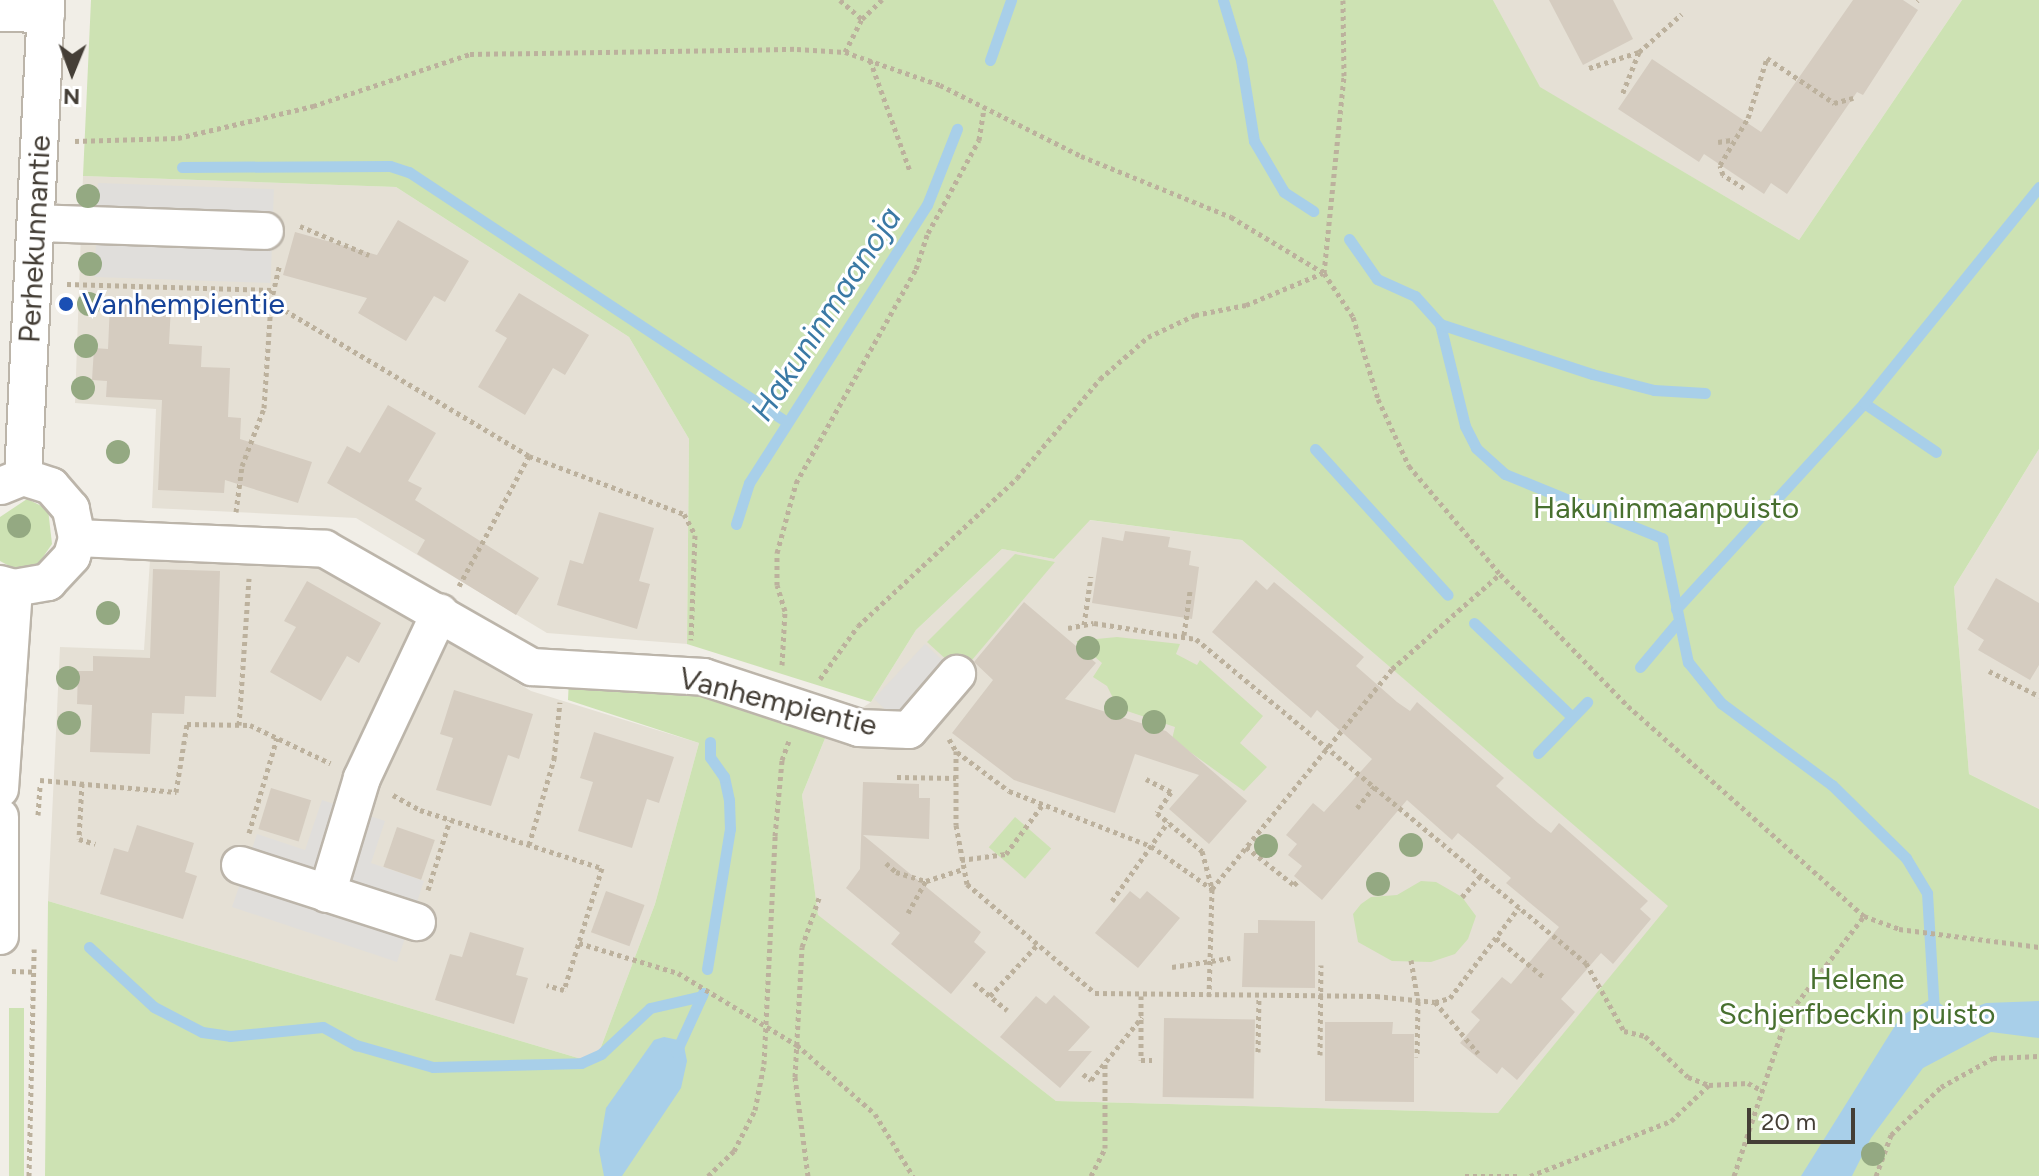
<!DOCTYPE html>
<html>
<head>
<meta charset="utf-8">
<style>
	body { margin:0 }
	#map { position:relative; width:2039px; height:1176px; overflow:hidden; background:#f1eee7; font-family:Figtree,sans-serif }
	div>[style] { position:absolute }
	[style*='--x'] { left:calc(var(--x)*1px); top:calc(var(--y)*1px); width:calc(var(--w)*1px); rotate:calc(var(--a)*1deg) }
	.residential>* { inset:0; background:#e5e0d5 }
	.green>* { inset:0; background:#cde2b3; transform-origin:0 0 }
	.parking>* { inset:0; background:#e0dedb; transform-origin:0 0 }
	.water>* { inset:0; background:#a8cfe9 }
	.stream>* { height:11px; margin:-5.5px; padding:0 5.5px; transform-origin:5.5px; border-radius:5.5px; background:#a8cfe9 }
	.building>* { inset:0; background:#d5ccc0; transform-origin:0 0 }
	.path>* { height:5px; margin-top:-2.5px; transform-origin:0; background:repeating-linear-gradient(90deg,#bcb19d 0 4px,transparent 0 8px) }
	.roads { filter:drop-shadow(2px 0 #bcb5aa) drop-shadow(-2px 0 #bcb5aa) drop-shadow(0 2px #bcb5aa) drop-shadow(0 -2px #bcb5aa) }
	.minor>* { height:36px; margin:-18px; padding:0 18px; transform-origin:18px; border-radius:18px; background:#fff }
	.trees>* { width:24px; height:24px; margin:-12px; border-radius:50%; background:#94a982 }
	.dots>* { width:22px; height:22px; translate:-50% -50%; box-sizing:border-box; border:4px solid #fff; border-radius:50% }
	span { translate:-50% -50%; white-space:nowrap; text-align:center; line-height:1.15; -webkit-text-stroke:6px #fff; paint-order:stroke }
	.street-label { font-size:30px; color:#443e36 }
	.transit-label { font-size:30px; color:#164399 }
	.left { translate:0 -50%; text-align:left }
	.park-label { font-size:30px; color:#48702f }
	.water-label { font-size:32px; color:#3a79a5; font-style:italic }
	.north { position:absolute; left:32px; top:32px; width:80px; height:80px; -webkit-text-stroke:6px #fff; paint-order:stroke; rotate:181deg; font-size:22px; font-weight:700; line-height:32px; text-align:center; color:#443e36 }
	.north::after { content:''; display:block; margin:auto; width:28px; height:36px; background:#443e36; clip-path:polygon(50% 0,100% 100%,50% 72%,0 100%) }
	.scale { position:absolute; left:1747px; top:1108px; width:108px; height:36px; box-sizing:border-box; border:4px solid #443e36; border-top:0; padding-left:10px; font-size:24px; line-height:28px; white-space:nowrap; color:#443e36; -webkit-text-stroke:6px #fff; paint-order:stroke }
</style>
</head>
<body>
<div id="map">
	<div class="residential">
		<div style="clip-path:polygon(1493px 0,1962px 0,1799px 240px,1539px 87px)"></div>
		<div style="clip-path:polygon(83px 176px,396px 187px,629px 337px,689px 439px,687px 644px,547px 633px,356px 518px,152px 508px,156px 409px,75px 403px)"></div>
		<div style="clip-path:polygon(2039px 449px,2039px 809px,1969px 774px,1954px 587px)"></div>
		<div style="clip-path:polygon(1089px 520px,1242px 540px,1669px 906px,1498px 1113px,1056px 1101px,818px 916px,802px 795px,828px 731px,871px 702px,916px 630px,1002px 549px,1054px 559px)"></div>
		<div style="clip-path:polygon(150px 560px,320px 567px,531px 691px,699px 743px,655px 904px,595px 1063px,48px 901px,60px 647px,144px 650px)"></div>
	</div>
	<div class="green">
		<div style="clip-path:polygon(91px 0,1493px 0,1540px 87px,1799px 240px,1962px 0,2039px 0,2039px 449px,1954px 587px,1969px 774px,2039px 809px,2039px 1176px,45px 1176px,48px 901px,595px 1063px,655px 904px,699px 743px,568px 700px,569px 678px,663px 681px,828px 731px,802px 795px,818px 915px,1056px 1101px,1498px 1113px,1668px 906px,1242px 540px,1090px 520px,1054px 559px,1002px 549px,916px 630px,871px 702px,687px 644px,689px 439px,629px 337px,396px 187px,83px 176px)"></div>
		<div style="clip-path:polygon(27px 499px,48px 509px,52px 544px,39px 563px,17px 570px,0 561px,0 517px)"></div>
		<div style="clip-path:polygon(1015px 554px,1055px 562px,961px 673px,927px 642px)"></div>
		<div style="clip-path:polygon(1117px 637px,1180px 644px,1176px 654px,1197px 665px,1200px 660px,1263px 716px,1240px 743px,1267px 767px,1244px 791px,1172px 739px,1175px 727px,1118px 708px,1107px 686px,1093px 677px,1102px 663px,1076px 641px)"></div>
		<div style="left:1015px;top:817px;width:48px;height:40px;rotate:41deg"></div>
		<div style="clip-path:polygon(1421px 881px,1436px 882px,1462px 897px,1476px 916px,1468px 939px,1455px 954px,1431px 962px,1392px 961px,1358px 942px,1353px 914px,1361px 904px,1371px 897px,1397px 895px)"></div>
		<div style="left:9px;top:1008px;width:15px;height:168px"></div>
	</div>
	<div class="parking">
		<div style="left:98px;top:183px;width:176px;height:94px;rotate:2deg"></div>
		<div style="left:925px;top:644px;width:44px;height:75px;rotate:43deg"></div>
		<div style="clip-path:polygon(322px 800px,385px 821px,371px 863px,424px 881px,397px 962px,232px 907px,257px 834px,305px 850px)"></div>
	</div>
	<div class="water">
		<div style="clip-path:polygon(1933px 998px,1947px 1009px,1965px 1011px,1986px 1003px,2039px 1001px,2039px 1038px,1991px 1032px,1923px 1068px,1871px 1138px,1852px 1176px,1801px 1176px,1901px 1016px)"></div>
		<div style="clip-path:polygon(664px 1037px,683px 1041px,687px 1061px,681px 1088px,622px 1176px,604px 1176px,599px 1150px,606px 1108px,654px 1040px)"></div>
	</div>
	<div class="stream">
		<div style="--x:1223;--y:0;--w:63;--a:73.3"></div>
		<div style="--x:1241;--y:60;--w:82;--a:80.9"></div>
		<div style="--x:1254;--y:141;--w:59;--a:59.5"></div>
		<div style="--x:1284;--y:192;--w:35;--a:33"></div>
		<div style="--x:990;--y:60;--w:64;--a:-70.7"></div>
		<div style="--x:182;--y:167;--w:208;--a:-0.3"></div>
		<div style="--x:390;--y:166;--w:20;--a:18"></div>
		<div style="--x:409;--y:172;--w:453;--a:33.5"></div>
		<div style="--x:1349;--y:239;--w:49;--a:55"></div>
		<div style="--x:1377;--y:279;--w:42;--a:24.1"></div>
		<div style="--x:1415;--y:296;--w:38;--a:48"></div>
		<div style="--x:1440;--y:324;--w:105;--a:76.2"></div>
		<div style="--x:1465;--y:426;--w:25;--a:63"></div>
		<div style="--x:1476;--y:448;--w:39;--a:42"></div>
		<div style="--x:1505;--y:474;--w:170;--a:22.2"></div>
		<div style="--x:1662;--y:538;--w:127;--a:78.2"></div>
		<div style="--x:1688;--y:662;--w:53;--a:51.2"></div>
		<div style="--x:1721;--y:703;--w:138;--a:36.5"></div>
		<div style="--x:1832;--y:785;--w:104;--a:44.6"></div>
		<div style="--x:1906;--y:858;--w:41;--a:59"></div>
		<div style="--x:1927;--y:893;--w:118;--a:86.6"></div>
		<div style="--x:1440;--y:324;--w:160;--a:18.2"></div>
		<div style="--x:1592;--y:374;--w:64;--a:14.5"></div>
		<div style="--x:1654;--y:390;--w:51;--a:3.4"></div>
		<div style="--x:1864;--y:403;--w:87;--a:34.2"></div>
		<div style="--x:1315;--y:449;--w:197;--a:47.7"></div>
		<div style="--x:736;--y:524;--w:43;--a:-72.4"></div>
		<div style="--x:749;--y:483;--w:330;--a:-57.4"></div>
		<div style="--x:927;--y:205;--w:82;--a:-68.5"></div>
		<div style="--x:1676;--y:609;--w:279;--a:-47.6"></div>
		<div style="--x:1864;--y:403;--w:278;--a:-51"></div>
		<div style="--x:1474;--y:623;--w:133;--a:43.8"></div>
		<div style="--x:1640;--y:667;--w:57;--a:-49.9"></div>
		<div style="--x:1538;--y:753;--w:71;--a:-46.1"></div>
		<div style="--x:89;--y:947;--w:88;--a:42.7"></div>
		<div style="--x:154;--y:1007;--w:54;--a:27.5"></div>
		<div style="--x:202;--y:1032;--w:28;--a:8"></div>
		<div style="--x:230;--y:1036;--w:93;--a:-5.5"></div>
		<div style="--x:323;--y:1027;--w:38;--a:29"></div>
		<div style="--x:356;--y:1045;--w:80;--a:15.9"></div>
		<div style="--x:433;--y:1067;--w:148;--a:-1.5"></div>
		<div style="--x:581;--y:1063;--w:22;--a:-24"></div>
		<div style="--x:601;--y:1054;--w:67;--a:-43.2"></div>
		<div style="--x:650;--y:1008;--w:53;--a:-13"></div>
		<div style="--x:707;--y:969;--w:142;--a:-80.7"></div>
		<div style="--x:730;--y:829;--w:29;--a:-92"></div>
		<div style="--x:729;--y:800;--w:24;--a:-102"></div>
		<div style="--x:724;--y:777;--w:24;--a:-125"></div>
		<div style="--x:710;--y:757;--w:15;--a:-90"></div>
		<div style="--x:676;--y:1052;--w:65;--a:-65.4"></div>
	</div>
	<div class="building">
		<div style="clip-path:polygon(1549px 0,1613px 0,1633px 39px,1583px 65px)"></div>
		<div style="clip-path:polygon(1853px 0,1903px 0,1918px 10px,1863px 95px,1857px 92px,1787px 194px,1771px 183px,1764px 194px,1704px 154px,1699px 162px,1618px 109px,1652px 59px,1761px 132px)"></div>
		<div style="clip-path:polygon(398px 220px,469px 261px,445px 302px,434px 296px,406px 341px,358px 313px,367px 298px,283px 275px,295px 232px,377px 255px)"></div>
		<div style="clip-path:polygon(519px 293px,589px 335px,565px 375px,553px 368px,525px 415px,478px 387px,507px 338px,495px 331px)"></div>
		<div style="clip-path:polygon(110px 303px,171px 306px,169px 344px,202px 346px,201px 367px,230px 368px,228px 417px,241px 418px,240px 439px,312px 462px,298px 503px,225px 480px,224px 493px,158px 490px,162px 400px,106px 397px,107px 381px,92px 380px,94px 348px,108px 349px)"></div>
		<div style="clip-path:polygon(388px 405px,436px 433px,408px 481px,422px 488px,415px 500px,539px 578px,516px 615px,417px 554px,425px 540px,327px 483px,347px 446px,360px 453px)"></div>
		<div style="clip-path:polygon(599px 512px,654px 528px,639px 581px,650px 584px,637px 629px,557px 605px,570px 560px,583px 564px)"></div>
		<div style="clip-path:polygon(1125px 531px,1170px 537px,1168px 547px,1191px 551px,1189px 565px,1199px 567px,1192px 619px,1092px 603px,1102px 537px,1123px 541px)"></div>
		<div style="clip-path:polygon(153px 569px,220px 571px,216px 697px,185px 696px,184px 714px,152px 713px,150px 754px,90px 752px,92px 705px,77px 704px,78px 671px,93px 671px,93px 656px,150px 658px)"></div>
		<div style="clip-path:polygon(1996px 578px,2039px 603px,2039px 665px,2030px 680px,1978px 650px,1984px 640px,1967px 629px)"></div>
		<div style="clip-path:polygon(1256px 580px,1267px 590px,1274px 582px,1364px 657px,1356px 666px,1397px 702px,1410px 711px,1417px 702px,1504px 778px,1496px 786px,1538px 823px,1551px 833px,1559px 823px,1648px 901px,1640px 909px,1651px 919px,1613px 964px,1601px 953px,1561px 999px,1575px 1012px,1517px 1080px,1502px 1067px,1497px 1074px,1460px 1043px,1480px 1020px,1471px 1012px,1502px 977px,1511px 984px,1559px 927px,1506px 883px,1511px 878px,1469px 842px,1458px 833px,1452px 840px,1407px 800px,1322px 900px,1294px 876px,1302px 866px,1288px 855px,1297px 844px,1286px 835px,1313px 803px,1324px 812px,1372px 759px,1317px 710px,1311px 718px,1212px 632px)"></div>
		<div style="clip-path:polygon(307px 581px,381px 623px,359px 663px,347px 656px,321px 701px,270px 672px,296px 627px,284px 621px)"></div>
		<div style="clip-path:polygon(1024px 602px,1096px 663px,1065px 699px,1166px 731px,1247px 801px,1209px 844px,1169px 809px,1199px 775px,1135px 754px,1115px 813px,1014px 780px,952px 733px,993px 680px,974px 662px)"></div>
		<div style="clip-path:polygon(454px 690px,533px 714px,519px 759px,508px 755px,491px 806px,436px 790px,453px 738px,440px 734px)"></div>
		<div style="clip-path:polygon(594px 732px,674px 757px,659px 803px,647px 799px,632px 848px,578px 831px,593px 782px,580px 778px)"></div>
		<div style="clip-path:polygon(863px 782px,919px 784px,919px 798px,930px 798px,929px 839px,863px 835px,981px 932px,974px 942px,986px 952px,951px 994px,891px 944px,900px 933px,846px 888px,860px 869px)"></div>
		<div style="left:271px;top:788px;width:42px;height:43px;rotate:17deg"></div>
		<div style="clip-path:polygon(137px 825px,194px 843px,185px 872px,197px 876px,183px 919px,100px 894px,114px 848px,128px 852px)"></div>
		<div style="left:397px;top:827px;width:40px;height:42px;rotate:19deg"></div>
		<div style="left:606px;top:891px;width:41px;height:44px;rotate:20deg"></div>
		<div style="clip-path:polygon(1130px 891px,1140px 899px,1147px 891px,1180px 918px,1138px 968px,1095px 933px)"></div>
		<div style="clip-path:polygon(1258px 920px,1315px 921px,1315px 988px,1242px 987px,1244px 933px,1258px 933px)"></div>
		<div style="clip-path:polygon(470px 932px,524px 948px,516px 975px,528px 978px,514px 1024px,435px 1000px,450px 954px,462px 957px)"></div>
		<div style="clip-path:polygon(1054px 995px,1090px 1027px,1068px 1051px,1092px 1051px,1060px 1088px,1000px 1037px,1036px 996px,1046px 1004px)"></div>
		<div style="left:1164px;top:1018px;width:91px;height:79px;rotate:1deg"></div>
		<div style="clip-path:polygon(1325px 1022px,1393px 1022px,1392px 1034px,1414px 1034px,1414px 1102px,1325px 1101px)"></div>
	</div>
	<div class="path">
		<div style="--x:840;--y:0;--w:29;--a:41"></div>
		<div style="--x:1917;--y:1;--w:1;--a:-45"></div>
		<div style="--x:845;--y:52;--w:37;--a:-63"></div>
		<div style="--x:862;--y:19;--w:28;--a:-44"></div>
		<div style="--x:1639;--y:52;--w:57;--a:-41.5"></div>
		<div style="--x:870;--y:60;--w:118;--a:70.2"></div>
		<div style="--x:1589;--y:68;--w:52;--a:-17.7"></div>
		<div style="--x:1639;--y:52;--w:46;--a:111.6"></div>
		<div style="--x:75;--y:141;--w:103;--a:-1.7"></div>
		<div style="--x:178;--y:138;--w:139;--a:-13.3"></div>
		<div style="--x:313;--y:106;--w:165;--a:-18.3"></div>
		<div style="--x:470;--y:54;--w:327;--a:-0.9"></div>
		<div style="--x:797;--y:49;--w:48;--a:3.6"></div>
		<div style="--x:845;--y:52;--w:101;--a:19.2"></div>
		<div style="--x:940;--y:85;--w:158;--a:26.7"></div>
		<div style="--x:1081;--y:156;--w:162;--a:22.1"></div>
		<div style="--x:1231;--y:217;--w:109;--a:31.1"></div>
		<div style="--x:1324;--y:273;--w:53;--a:56.6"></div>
		<div style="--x:1353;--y:317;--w:86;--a:73"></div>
		<div style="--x:1378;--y:399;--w:74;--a:65.2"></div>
		<div style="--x:1409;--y:466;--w:141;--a:49.9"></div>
		<div style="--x:1500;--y:574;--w:184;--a:45.9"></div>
		<div style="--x:1628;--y:706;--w:316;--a:41.7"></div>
		<div style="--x:1864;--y:916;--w:37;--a:20"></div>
		<div style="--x:1899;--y:929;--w:141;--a:7.3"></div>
		<div style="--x:1718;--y:142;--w:13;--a:-9"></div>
		<div style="--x:1744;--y:188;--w:25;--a:-148"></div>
		<div style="--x:1723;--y:175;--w:10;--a:-107"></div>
		<div style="--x:1720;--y:165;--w:55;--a:-59.2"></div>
		<div style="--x:1748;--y:118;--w:63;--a:-72.4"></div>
		<div style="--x:1767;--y:58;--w:81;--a:33.9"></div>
		<div style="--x:1834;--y:103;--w:20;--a:-15"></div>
		<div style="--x:300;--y:226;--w:75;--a:22.8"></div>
		<div style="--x:1324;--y:273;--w:198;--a:-84.2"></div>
		<div style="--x:1344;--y:76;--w:76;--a:-90.8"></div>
		<div style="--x:67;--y:284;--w:206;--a:1.7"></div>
		<div style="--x:271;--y:302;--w:300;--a:30.8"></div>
		<div style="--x:529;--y:456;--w:165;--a:20.5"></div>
		<div style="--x:684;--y:514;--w:24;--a:62"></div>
		<div style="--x:695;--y:535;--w:105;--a:92.2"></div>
		<div style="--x:236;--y:512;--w:46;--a:-82.6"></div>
		<div style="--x:242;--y:466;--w:62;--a:-69.2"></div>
		<div style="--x:264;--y:408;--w:106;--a:-86.2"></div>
		<div style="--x:271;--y:302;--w:39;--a:-77"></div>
		<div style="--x:459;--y:586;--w:148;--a:-61.7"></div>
		<div style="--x:1084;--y:625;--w:49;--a:-81.9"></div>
		<div style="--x:1068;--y:628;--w:26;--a:-11"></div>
		<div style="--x:1094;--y:623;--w:103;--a:8.9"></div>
		<div style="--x:1196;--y:639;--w:507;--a:39.72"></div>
		<div style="--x:1586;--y:963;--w:78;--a:60.8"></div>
		<div style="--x:1624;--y:1031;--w:22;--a:13"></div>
		<div style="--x:1645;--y:1036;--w:59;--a:43.6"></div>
		<div style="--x:1688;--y:1077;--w:22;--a:21"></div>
		<div style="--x:1709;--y:1085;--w:39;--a:-3"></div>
		<div style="--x:1748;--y:1083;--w:17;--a:28"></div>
		<div style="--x:1184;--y:635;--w:44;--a:-82.2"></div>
		<div style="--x:782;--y:665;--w:54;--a:-86.8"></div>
		<div style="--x:785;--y:611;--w:27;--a:-107"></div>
		<div style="--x:777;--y:585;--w:32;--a:-90"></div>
		<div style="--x:777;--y:553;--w:73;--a:-74.8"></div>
		<div style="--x:796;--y:483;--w:245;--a:-60.7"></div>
		<div style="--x:916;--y:269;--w:38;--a:-72"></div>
		<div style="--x:928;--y:233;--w:106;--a:-61.3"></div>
		<div style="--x:979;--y:140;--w:33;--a:-81"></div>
		<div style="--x:1989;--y:671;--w:56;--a:26.6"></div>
		<div style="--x:820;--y:679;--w:65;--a:-54.4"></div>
		<div style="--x:858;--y:626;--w:217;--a:-42.9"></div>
		<div style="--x:1017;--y:478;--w:129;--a:-50"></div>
		<div style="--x:1100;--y:379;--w:64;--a:-41.2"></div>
		<div style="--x:1148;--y:337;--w:52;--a:-25.1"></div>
		<div style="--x:1195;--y:315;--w:52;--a:-11.1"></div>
		<div style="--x:1246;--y:305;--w:83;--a:-22.6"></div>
		<div style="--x:239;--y:725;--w:147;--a:-86.1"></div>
		<div style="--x:949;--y:739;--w:14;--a:60"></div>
		<div style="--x:956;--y:751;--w:74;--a:90"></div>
		<div style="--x:956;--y:825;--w:60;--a:79.4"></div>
		<div style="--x:967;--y:884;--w:168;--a:40.4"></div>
		<div style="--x:1095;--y:993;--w:281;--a:0.6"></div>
		<div style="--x:1376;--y:996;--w:59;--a:5.8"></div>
		<div style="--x:1435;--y:1002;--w:16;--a:-15"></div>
		<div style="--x:1450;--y:998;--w:114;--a:-52.8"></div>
		<div style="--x:957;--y:752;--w:65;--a:36.9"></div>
		<div style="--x:1009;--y:791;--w:152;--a:21.2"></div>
		<div style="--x:1151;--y:846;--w:75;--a:35.2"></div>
		<div style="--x:1212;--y:889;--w:284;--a:-50.7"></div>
		<div style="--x:1392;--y:669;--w:144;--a:-41.3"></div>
		<div style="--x:897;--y:777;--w:59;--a:1"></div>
		<div style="--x:1146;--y:779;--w:28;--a:27"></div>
		<div style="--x:1171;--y:792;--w:25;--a:124"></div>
		<div style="--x:1157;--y:813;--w:59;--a:40.2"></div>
		<div style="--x:1202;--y:851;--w:39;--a:75"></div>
		<div style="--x:1212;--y:889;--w:107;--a:91.6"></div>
		<div style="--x:40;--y:780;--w:137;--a:5"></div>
		<div style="--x:176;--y:792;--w:69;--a:-80.8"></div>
		<div style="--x:187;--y:724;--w:63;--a:0.9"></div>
		<div style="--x:250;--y:725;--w:89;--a:25.4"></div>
		<div style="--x:82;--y:783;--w:56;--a:93.1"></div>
		<div style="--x:79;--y:839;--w:17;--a:17"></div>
		<div style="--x:393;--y:795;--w:31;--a:29"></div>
		<div style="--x:420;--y:810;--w:191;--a:17.7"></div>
		<div style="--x:602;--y:868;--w:128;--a:107.3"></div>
		<div style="--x:564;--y:990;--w:18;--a:-164"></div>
		<div style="--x:1357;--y:808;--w:28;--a:-51"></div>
		<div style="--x:38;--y:815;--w:30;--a:-86"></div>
		<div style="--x:249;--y:833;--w:99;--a:-73.6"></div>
		<div style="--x:529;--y:845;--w:90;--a:-73.8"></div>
		<div style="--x:554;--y:759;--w:57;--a:-84"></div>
		<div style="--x:1246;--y:847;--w:61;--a:38.4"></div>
		<div style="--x:1294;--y:885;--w:7;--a:-45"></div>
		<div style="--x:961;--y:860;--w:45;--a:-7.6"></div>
		<div style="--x:1006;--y:854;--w:62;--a:-53.5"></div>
		<div style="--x:886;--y:863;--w:13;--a:42"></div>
		<div style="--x:896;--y:872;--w:31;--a:17"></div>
		<div style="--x:926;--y:881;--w:38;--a:-18"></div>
		<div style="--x:428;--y:890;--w:73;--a:-72.6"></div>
		<div style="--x:1462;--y:897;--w:29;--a:-49"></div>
		<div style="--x:1112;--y:901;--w:97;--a:-54.7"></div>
		<div style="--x:908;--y:913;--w:37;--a:-61"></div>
		<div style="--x:1496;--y:938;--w:63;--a:39.2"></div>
		<div style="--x:579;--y:943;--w:103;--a:16.9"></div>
		<div style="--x:678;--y:973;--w:139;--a:31.2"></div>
		<div style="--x:797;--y:1045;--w:104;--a:41.5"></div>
		<div style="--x:875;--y:1114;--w:73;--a:58.5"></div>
		<div style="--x:1411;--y:960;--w:42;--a:80.3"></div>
		<div style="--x:1418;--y:1001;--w:56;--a:91"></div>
		<div style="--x:1172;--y:967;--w:59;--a:-8.8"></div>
		<div style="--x:12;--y:971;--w:23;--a:2"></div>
		<div style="--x:974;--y:983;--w:43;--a:39.3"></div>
		<div style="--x:990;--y:996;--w:69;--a:-47.3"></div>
		<div style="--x:1141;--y:996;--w:64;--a:90"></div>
		<div style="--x:1141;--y:1060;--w:11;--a:0"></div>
		<div style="--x:1435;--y:1002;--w:67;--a:49.9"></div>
		<div style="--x:1258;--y:1052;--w:55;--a:-89"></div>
		<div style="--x:1320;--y:1055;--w:90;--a:-89.4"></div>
		<div style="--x:1083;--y:1074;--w:10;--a:37"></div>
		<div style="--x:1091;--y:1080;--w:81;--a:-51"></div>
		<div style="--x:29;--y:1176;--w:227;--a:-88.7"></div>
		<div style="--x:708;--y:1176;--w:36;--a:-44"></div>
		<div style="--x:734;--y:1151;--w:46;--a:-62.9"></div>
		<div style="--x:755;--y:1110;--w:47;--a:-78.9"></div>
		<div style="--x:764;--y:1064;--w:228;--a:-87.2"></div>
		<div style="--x:775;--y:836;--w:76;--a:-84.7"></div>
		<div style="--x:782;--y:760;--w:20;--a:-70"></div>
		<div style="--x:808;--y:1176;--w:100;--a:-97.5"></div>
		<div style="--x:795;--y:1077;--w:130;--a:-86.9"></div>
		<div style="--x:802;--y:947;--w:52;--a:-70.9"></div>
		<div style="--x:1091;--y:1176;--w:31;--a:-63"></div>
		<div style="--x:1105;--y:1148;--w:85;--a:-90"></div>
		<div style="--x:1465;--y:1176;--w:56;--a:0"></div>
		<div style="--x:1530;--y:1176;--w:151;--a:-21.3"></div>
		<div style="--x:1671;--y:1121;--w:52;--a:-43.5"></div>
		<div style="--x:1734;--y:1176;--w:169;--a:-71.7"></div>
		<div style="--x:1787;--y:1016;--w:126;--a:-52.4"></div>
		<div style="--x:1876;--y:1176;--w:44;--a:-69.9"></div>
		<div style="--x:1891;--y:1135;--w:69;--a:-43.8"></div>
		<div style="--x:1941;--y:1087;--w:60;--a:-29.1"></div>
		<div style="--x:1993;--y:1058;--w:46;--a:-2.5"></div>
	</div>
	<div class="roads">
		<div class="minor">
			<div style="--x:0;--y:13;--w:46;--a:1.2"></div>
			<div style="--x:36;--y:223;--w:229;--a:2"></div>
			<div style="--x:23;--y:477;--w:478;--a:-87.2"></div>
			<div style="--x:77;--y:538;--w:248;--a:2.5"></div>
			<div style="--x:325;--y:549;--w:238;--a:29.7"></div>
			<div style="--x:532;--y:667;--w:172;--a:3.3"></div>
			<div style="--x:704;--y:677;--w:163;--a:18.2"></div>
			<div style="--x:859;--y:728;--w:50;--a:2.3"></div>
			<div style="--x:909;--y:730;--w:74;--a:-49.4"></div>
			<div style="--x:0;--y:584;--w:15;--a:16"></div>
			<div style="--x:14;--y:588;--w:35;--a:-10"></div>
			<div style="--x:48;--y:582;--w:35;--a:-47"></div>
			<div style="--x:72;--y:556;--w:19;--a:-74"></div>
			<div style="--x:77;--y:538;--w:30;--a:-102"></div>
			<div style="--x:71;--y:509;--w:30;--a:-131"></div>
			<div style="--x:51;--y:486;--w:29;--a:-162"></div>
			<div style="--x:23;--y:477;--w:24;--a:158"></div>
			<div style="--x:0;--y:789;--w:201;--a:-86"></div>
			<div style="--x:0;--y:817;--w:119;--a:90"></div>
			<div style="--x:240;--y:865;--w:186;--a:17.9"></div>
			<div style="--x:327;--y:894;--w:121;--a:-73.2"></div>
			<div style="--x:362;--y:778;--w:183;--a:-64.8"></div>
		</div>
	</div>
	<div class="trees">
		<div style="left:88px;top:196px"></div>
		<div style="left:90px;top:264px"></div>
		<div style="left:89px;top:304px"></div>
		<div style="left:86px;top:346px"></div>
		<div style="left:83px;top:388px"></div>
		<div style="left:118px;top:452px"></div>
		<div style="left:19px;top:526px"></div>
		<div style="left:108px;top:613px"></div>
		<div style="left:1088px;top:648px"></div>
		<div style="left:68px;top:678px"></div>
		<div style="left:1116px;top:708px"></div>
		<div style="left:1154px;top:722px"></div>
		<div style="left:69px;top:723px"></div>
		<div style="left:1411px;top:845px"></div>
		<div style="left:1266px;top:846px"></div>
		<div style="left:1378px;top:884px"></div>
		<div style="left:1873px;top:1154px"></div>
	</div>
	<div class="dots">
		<div style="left:66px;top:304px;background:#1a4fb4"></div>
	</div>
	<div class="street-label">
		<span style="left:35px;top:239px;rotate:-87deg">Perhekunnantie</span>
		<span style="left:778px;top:702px;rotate:14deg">Vanhempientie</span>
	</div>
	<div class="transit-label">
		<span class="left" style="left:82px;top:304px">Vanhempientie</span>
	</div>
	<div class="park-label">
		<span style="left:1666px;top:508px">Hakuninmaanpuisto</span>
		<span style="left:1857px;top:996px">Helene<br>Schjerfbeckin puisto</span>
	</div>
	<div class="water-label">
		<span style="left:826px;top:314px;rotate:-57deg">Hakuninmaanoja</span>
	</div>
	<div class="north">N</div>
	<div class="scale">20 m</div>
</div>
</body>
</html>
